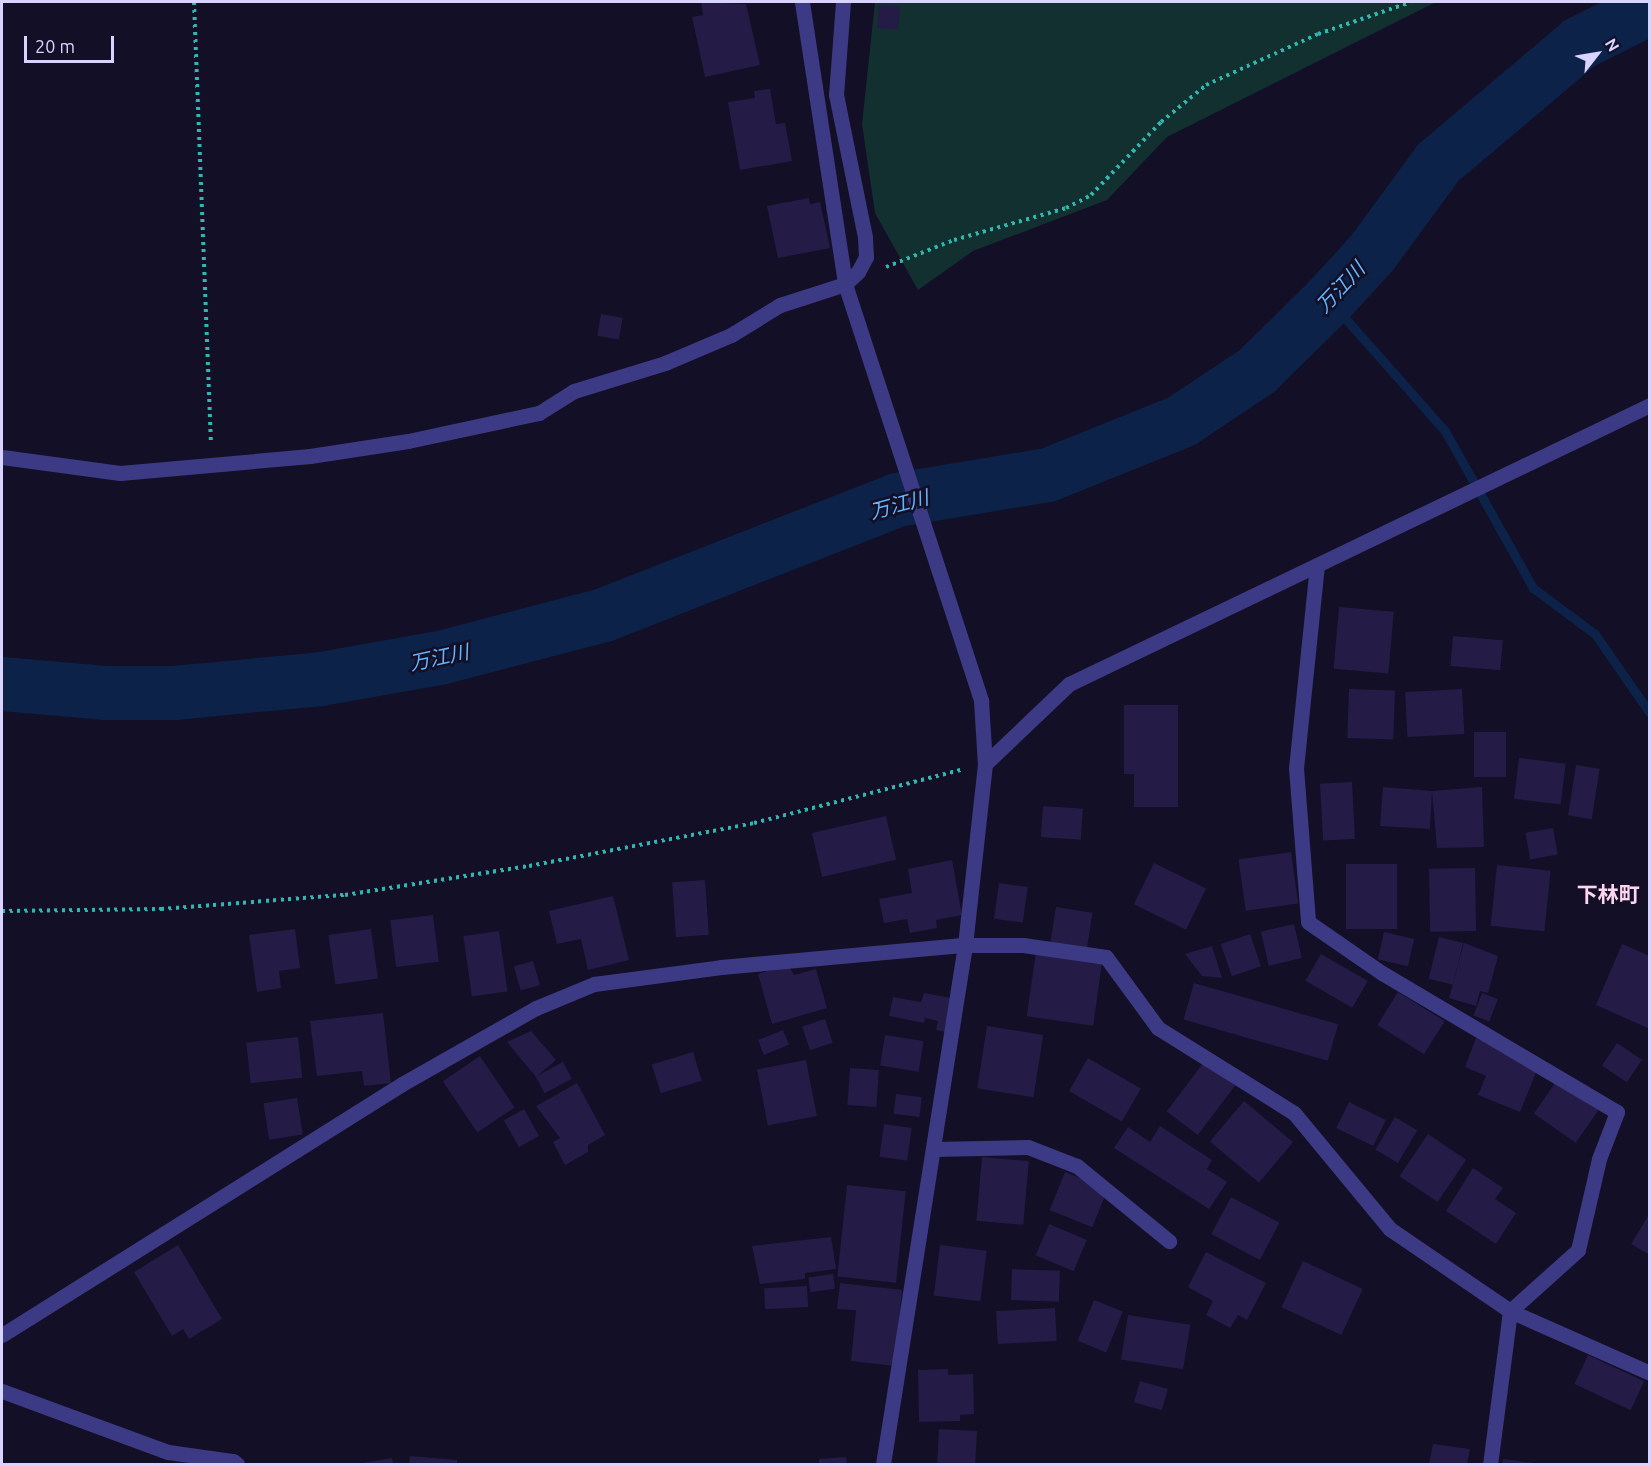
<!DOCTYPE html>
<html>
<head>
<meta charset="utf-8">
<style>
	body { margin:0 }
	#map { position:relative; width:1651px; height:1466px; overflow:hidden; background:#130f26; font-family:Ubuntu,"Noto Sans JP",sans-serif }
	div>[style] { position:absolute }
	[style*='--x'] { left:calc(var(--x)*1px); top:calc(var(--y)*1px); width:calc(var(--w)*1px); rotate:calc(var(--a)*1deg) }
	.green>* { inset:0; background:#12302f }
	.stream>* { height:9px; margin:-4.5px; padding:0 4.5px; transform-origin:4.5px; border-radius:4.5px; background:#0c2248 }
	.river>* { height:54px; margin:-27px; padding:0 27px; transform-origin:27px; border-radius:27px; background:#0c2248 }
	.building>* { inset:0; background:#241b47; transform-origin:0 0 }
	.path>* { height:4px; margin-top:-2px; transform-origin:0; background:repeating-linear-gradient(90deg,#2fb8b0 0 3px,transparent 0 7.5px) }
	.minor>* { height:15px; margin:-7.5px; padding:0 7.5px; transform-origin:7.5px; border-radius:7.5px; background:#3d3a85 }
	.tertiary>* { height:15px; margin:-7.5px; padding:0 7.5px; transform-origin:7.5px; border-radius:7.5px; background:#3d3a85 }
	span { translate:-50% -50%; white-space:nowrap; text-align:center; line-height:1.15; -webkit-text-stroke:5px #130f26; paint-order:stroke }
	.water-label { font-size:20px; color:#62b6ff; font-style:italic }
	.quarter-label { font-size:21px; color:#ffd6f0; font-weight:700 }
	.frame { position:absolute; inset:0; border:3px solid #d9d4ff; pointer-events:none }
	.north { position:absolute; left:1567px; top:24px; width:60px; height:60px; -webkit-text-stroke:4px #130f26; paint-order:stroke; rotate:59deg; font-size:16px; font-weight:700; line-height:24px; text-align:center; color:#d9d4ff }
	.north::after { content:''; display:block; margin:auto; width:21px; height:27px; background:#d9d4ff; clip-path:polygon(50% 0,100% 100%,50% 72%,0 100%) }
	.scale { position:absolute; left:24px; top:36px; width:90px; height:27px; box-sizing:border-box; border:3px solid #d9d4ff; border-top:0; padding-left:8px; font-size:18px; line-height:21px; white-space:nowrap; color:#d9d4ff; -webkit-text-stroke:4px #130f26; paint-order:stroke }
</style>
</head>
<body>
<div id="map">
	<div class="green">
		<div style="clip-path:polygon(875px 2px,1436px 2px,1167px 137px,1107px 200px,973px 251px,918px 290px,875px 213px,862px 124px)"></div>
	</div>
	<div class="stream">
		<div style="--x:1329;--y:300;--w:175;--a:48.5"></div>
		<div style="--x:1445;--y:431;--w:180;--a:60.7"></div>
		<div style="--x:1533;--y:588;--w:77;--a:36.6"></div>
		<div style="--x:1595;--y:634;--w:96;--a:55.2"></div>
	</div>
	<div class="river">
		<div style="--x:2;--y:684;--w:103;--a:5"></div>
		<div style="--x:105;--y:693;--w:69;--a:0"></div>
		<div style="--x:174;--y:693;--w:148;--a:-5.4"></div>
		<div style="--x:321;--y:679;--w:125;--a:-10.1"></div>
		<div style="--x:444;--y:657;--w:165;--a:-14.7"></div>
		<div style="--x:604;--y:615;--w:315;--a:-21.4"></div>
		<div style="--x:897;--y:500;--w:153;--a:-9.4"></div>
		<div style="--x:1048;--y:475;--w:144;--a:-21.9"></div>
		<div style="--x:1182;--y:421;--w:90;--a:-33.7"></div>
		<div style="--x:1257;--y:371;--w:101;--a:-44.6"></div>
		<div style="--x:1329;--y:300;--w:64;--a:-47.5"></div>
		<div style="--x:1372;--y:253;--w:112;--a:-53.7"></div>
		<div style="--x:1438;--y:163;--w:186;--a:-40.2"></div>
		<div style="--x:1580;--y:43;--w:78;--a:-26.6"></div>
	</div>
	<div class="building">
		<div style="clip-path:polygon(701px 2px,746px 4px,760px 65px,705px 77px,692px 17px,703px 15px)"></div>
		<div style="left:879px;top:5px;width:21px;height:23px;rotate:5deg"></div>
		<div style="clip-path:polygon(770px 89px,776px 124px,785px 123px,792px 161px,740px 170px,728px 102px,755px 98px,754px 91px)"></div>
		<div style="clip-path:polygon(809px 198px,810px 204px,820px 202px,830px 248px,778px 258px,767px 206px)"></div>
		<div style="left:601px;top:314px;width:22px;height:22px;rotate:10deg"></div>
		<div style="left:1339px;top:607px;width:55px;height:62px;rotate:5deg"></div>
		<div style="left:1453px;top:636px;width:50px;height:30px;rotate:5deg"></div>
		<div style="left:1349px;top:689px;width:46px;height:49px;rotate:2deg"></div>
		<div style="left:1462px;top:689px;width:45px;height:57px;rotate:87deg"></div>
		<div style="clip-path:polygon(1124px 705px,1178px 705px,1178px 807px,1134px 807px,1134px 774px,1124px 774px)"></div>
		<div style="left:1474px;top:732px;width:32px;height:45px"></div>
		<div style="left:1519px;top:758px;width:47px;height:41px;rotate:7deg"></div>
		<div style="left:1576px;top:765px;width:24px;height:51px;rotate:9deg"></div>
		<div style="left:1352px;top:782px;width:57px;height:32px;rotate:87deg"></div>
		<div style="clip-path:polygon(1383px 787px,1432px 791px,1482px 787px,1484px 847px,1437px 848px,1432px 791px,1430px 829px,1380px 826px)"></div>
		<div style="left:1043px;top:806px;width:40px;height:31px;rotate:4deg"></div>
		<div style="left:886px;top:816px;width:45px;height:76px;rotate:77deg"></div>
		<div style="left:1553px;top:828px;width:27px;height:28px;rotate:80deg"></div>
		<div style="left:1291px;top:852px;width:52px;height:53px;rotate:82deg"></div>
		<div style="clip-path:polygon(952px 860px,962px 915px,936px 920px,937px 928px,910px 933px,907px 919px,884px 923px,879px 899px,912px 893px,908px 869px)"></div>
		<div style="left:1154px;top:863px;width:58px;height:46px;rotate:26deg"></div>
		<div style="left:1397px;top:864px;width:65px;height:51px;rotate:90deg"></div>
		<div style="left:1497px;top:865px;width:54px;height:61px;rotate:6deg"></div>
		<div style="left:1475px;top:868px;width:63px;height:46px;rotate:89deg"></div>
		<div style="left:705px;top:880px;width:55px;height:33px;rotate:86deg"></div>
		<div style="left:999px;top:883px;width:29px;height:36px;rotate:8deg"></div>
		<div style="clip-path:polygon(613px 896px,629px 960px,588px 970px,581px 939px,557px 944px,549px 911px)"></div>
		<div style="left:1056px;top:907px;width:37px;height:36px;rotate:9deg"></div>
		<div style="left:433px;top:915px;width:47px;height:43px;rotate:83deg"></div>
		<div style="left:1294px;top:924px;width:35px;height:34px;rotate:77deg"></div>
		<div style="clip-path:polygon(295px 929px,300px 968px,279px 971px,281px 988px,257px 992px,249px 935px)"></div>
		<div style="left:371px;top:929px;width:50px;height:43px;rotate:82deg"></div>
		<div style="left:499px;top:931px;width:61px;height:36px;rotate:82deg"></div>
		<div style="left:1384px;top:932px;width:31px;height:28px;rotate:13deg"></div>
		<div style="left:1250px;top:934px;width:34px;height:31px;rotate:71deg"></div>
		<div style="left:1439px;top:937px;width:25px;height:43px;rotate:14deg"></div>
		<div style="clip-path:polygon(1464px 943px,1498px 956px,1488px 993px,1480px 991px,1476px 1006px,1449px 998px)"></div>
		<div style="clip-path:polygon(1622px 944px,1650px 956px,1650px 1029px,1596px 1005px)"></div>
		<div style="clip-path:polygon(1212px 946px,1222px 978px,1202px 976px,1185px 954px)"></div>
		<div style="left:1036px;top:951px;width:67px;height:66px;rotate:8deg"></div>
		<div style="left:1321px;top:954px;width:54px;height:31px;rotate:30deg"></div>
		<div style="left:533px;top:961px;width:25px;height:20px;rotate:74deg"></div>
		<div style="clip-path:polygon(788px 965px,794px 975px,816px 969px,827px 1008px,772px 1024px,758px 974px)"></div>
		<div style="left:1194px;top:983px;width:150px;height:38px;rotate:16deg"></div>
		<div style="left:1398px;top:992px;width:55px;height:39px;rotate:32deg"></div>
		<div style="clip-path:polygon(924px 993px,951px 998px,945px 1032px,936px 1030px,938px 1021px,925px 1018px,924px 1023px,889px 1016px,893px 997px,921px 1002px)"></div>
		<div style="left:1482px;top:993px;width:17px;height:24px;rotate:21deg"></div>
		<div style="clip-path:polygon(383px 1013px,391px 1083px,364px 1086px,362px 1071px,317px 1076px,310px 1021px)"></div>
		<div style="left:825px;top:1019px;width:25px;height:24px;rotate:72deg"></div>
		<div style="left:987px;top:1026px;width:57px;height:63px;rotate:9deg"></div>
		<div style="left:783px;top:1030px;width:16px;height:27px;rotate:68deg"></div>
		<div style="clip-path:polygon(531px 1031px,556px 1060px,536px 1077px,507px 1042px)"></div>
		<div style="left:885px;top:1035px;width:39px;height:31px;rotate:9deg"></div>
		<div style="left:298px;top:1037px;width:41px;height:52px;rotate:84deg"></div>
		<div style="clip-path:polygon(1476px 1038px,1539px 1065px,1520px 1112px,1478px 1095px,1486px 1076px,1465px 1067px)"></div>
		<div style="left:1617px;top:1043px;width:30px;height:27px;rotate:34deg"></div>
		<div style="left:693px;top:1052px;width:30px;height:43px;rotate:73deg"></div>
		<div style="left:480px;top:1056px;width:62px;height:45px;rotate:56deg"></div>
		<div style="left:1088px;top:1058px;width:61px;height:38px;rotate:30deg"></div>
		<div style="left:806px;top:1060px;width:57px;height:50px;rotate:79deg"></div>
		<div style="left:563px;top:1062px;width:19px;height:31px;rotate:62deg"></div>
		<div style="left:1204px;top:1062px;width:39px;height:62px;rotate:37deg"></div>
		<div style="left:850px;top:1068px;width:29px;height:37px;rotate:4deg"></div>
		<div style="left:1558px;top:1079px;width:51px;height:42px;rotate:35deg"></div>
		<div style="clip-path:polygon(577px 1083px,605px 1135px,588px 1145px,588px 1152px,565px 1165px,553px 1142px,560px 1138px,536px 1106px)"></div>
		<div style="left:896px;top:1094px;width:26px;height:20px;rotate:7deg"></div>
		<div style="left:297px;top:1098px;width:37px;height:34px;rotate:81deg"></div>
		<div style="left:1244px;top:1101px;width:64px;height:53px;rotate:40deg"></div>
		<div style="left:1349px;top:1102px;width:41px;height:29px;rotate:26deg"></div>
		<div style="left:524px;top:1109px;width:31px;height:23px;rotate:61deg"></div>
		<div style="left:1395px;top:1117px;width:26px;height:38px;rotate:31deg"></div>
		<div style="left:884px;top:1124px;width:28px;height:33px;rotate:8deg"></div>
		<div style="clip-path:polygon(1160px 1126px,1212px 1160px,1207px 1169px,1227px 1182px,1209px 1209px,1114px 1148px,1128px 1127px,1150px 1142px)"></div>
		<div style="left:1428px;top:1134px;width:46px;height:51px;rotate:34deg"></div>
		<div style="left:982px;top:1157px;width:47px;height:64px;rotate:5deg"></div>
		<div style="clip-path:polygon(1473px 1168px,1503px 1188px,1495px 1199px,1516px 1213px,1496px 1244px,1446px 1211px)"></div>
		<div style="left:1065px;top:1172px;width:46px;height:41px;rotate:22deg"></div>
		<div style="left:847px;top:1185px;width:59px;height:92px;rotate:6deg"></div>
		<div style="left:1231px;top:1197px;width:55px;height:42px;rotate:28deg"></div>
		<div style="clip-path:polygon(1650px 1213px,1650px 1255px,1631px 1244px)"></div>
		<div style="left:1049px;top:1224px;width:41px;height:34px;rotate:23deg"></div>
		<div style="clip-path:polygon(831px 1237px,836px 1269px,805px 1273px,805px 1279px,760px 1284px,752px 1246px)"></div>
		<div style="clip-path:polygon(178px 1245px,222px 1319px,189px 1339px,183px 1329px,172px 1336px,134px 1272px)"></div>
		<div style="left:940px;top:1245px;width:47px;height:51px;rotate:7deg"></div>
		<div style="clip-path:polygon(1206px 1252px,1266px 1283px,1247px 1320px,1238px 1315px,1230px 1328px,1206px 1315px,1213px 1301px,1188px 1287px)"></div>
		<div style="left:1303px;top:1261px;width:66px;height:51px;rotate:25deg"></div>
		<div style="left:1012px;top:1269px;width:48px;height:31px;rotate:2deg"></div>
		<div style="left:833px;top:1274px;width:15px;height:25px;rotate:82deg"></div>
		<div style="clip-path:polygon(840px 1283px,902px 1290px,894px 1366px,851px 1361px,856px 1310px,837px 1309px)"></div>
		<div style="left:807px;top:1286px;width:21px;height:43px;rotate:87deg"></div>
		<div style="left:1094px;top:1300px;width:31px;height:44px;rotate:22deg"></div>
		<div style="left:1055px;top:1308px;width:33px;height:59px;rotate:87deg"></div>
		<div style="left:1128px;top:1315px;width:63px;height:45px;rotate:9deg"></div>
		<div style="left:1588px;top:1355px;width:62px;height:32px;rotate:25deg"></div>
		<div style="clip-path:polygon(948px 1369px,948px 1375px,973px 1374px,974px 1414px,960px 1415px,960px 1421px,919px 1422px,918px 1370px)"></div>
		<div style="left:1140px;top:1381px;width:29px;height:22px;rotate:16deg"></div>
		<div style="left:939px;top:1429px;width:38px;height:35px;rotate:3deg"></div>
		<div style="clip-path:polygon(1433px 1444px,1470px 1449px,1467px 1464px,1429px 1464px)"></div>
		<div style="clip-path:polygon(410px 1456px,457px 1460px,457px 1464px,409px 1464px)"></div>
		<div style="clip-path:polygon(846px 1457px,847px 1464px,819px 1464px,819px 1459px)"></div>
		<div style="clip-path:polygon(392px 1458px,393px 1464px,363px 1464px,363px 1463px)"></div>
		<div style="clip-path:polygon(1503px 1459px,1535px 1463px,1535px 1464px,1502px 1464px)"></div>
	</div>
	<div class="path">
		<div style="--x:194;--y:2;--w:442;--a:87.8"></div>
		<div style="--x:886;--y:267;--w:73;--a:-21.7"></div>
		<div style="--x:954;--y:240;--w:116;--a:-15.9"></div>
		<div style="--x:1066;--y:208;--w:28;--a:-27"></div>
		<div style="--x:1091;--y:195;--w:101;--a:-46.2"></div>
		<div style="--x:1161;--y:122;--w:58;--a:-39.4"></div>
		<div style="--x:1206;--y:85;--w:123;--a:-24.5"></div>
		<div style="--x:1318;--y:34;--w:98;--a:-19"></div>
		<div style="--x:2;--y:911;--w:159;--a:-0.7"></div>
		<div style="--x:161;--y:909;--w:185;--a:-4.4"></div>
		<div style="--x:345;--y:895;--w:186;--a:-9"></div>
		<div style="--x:529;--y:866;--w:229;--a:-10.8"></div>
		<div style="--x:754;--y:823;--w:214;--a:-14.4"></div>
	</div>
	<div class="minor">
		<div style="--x:2;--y:457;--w:119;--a:7.7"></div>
		<div style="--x:120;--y:473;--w:191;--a:-5.1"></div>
		<div style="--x:310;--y:456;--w:99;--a:-8.7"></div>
		<div style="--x:408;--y:441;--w:134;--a:-12.1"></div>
		<div style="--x:539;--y:413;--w:41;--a:-32.2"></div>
		<div style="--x:1317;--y:565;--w:204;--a:95.9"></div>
		<div style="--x:1296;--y:768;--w:154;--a:85.5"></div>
		<div style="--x:1308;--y:922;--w:90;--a:34.6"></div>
		<div style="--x:1382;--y:973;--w:273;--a:30.6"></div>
		<div style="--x:1617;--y:1112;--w:50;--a:111"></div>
		<div style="--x:1599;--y:1159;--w:93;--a:103"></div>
		<div style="--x:1578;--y:1250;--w:91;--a:138.1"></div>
		<div style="--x:1510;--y:1311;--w:154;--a:97.4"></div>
		<div style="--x:985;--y:764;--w:116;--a:-43.6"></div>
		<div style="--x:1069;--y:684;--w:645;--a:-25.65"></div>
		<div style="--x:933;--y:1149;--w:95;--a:-1.2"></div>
		<div style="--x:1028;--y:1147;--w:53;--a:21.2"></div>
		<div style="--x:1077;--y:1166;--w:119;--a:39.2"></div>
		<div style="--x:2;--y:1335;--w:472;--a:-32.1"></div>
		<div style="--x:402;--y:1084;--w:154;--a:-29.6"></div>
		<div style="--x:536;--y:1008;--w:63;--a:-22.5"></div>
		<div style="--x:594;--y:984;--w:128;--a:-7.6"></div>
		<div style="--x:721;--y:967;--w:245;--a:-5.2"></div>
		<div style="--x:965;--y:945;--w:58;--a:0"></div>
		<div style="--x:1023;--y:945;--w:84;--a:8.2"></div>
		<div style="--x:1106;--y:957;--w:88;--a:53.8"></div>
		<div style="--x:1158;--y:1028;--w:160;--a:32"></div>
		<div style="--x:1294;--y:1113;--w:151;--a:50.4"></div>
		<div style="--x:1390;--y:1229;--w:145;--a:34.3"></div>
		<div style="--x:1510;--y:1311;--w:153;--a:23.9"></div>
		<div style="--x:2;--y:1391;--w:177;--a:20.2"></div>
		<div style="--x:168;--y:1452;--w:66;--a:7.9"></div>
		<div style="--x:233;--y:1461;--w:5;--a:37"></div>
	</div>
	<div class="tertiary">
		<div style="--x:802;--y:2;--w:285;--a:81.3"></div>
		<div style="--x:845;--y:284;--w:439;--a:71.9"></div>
		<div style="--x:981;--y:701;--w:63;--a:86.4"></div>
		<div style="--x:985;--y:764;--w:182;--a:96.3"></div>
		<div style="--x:965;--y:945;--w:525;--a:98.98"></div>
		<div style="--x:574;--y:391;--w:95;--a:-17.1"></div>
		<div style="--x:665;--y:363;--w:72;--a:-23"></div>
		<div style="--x:731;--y:335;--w:57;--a:-31.5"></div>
		<div style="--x:780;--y:305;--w:68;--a:-17.9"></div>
		<div style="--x:845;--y:284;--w:18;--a:-43"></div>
		<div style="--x:858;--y:272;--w:17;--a:-62"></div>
		<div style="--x:866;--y:257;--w:20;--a:-93"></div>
		<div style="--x:865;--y:237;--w:145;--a:-101.5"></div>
		<div style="--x:836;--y:95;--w:93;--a:-85.7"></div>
	</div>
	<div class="water-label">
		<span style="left:1340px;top:287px;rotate:-47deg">万江川</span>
		<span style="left:899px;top:504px;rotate:-15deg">万江川</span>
		<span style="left:439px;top:657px;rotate:-12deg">万江川</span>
	</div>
	<div class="quarter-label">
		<span style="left:1608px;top:894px">下林町</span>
	</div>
	<div class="frame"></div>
	<div class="north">N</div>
	<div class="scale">20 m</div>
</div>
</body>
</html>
